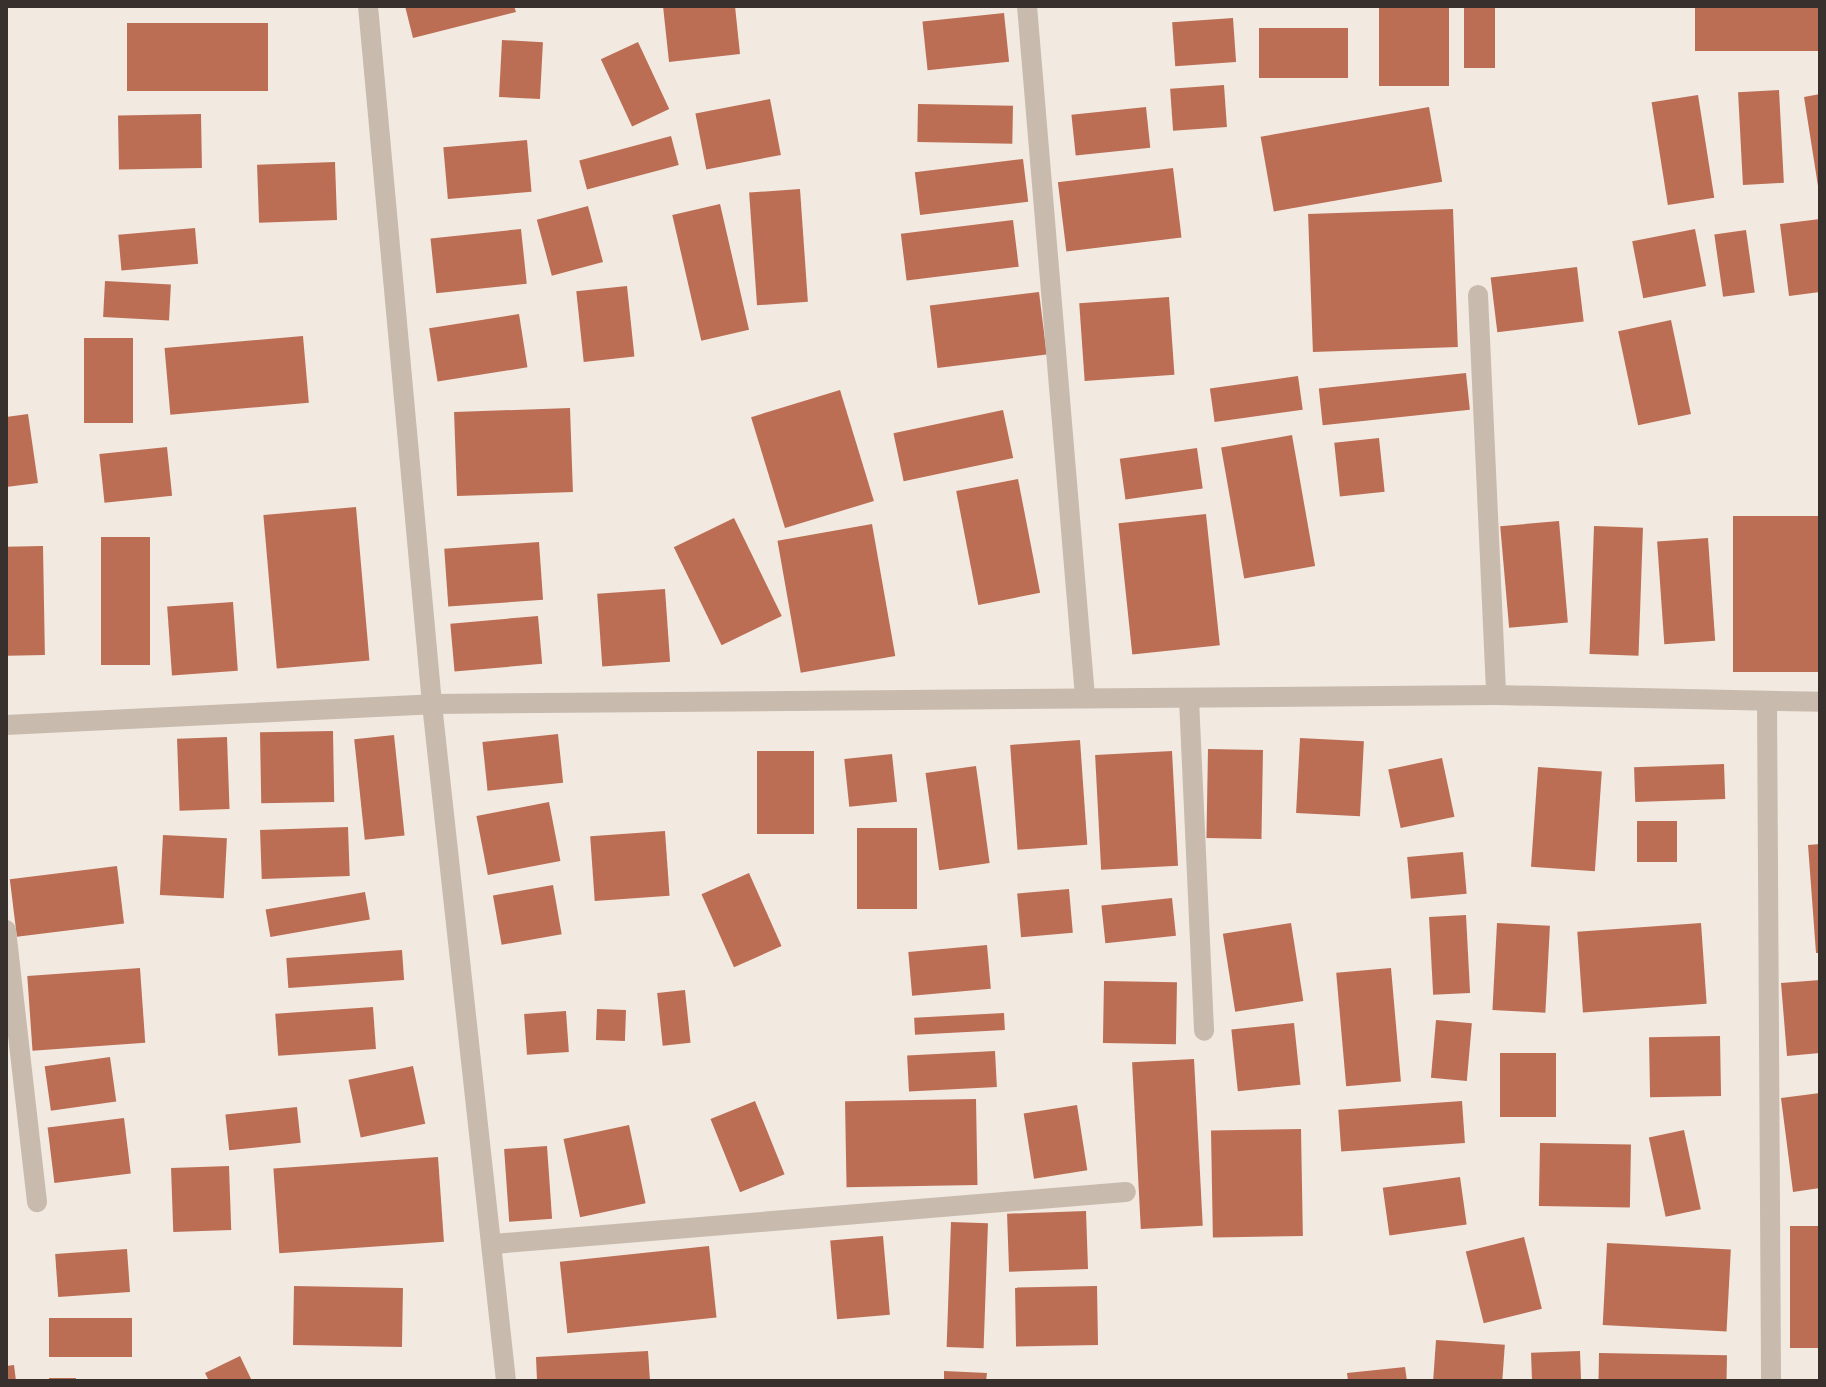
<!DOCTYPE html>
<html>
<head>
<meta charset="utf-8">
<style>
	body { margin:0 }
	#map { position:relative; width:1826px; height:1387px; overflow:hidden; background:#f2eae1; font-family:"PT Sans",sans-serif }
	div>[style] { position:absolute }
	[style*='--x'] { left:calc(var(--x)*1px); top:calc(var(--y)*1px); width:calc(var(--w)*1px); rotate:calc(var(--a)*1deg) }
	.building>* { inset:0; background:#bc6e55; transform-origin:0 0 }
	.minor>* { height:20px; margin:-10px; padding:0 10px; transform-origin:10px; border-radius:10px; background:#c9baae }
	span { translate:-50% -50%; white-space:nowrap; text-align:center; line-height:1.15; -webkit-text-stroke:8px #f9f4ee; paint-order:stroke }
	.frame { position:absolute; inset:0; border:8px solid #38302c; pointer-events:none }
</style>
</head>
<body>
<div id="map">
	<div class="building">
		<div style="clip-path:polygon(405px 6px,514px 6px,516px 12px,413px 38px)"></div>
		<div style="clip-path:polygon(663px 6px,735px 6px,740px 54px,669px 62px)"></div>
		<div style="left:1379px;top:6px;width:70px;height:80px"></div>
		<div style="left:1464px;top:6px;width:31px;height:62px"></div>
		<div style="left:1695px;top:6px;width:125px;height:45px"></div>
		<div style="left:1004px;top:13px;width:49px;height:82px;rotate:84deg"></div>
		<div style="left:1233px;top:18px;width:44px;height:61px;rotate:86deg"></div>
		<div style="left:127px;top:23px;width:141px;height:68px"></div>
		<div style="left:1259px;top:28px;width:89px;height:50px"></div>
		<div style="left:502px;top:40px;width:41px;height:57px;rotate:3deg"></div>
		<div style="left:638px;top:42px;width:74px;height:41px;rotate:65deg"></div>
		<div style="left:1224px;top:85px;width:42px;height:54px;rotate:86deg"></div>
		<div style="left:1779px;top:90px;width:93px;height:41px;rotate:87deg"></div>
		<div style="clip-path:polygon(1820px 94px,1820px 186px,1818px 186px,1804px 97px)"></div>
		<div style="left:1698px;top:95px;width:104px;height:47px;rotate:81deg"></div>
		<div style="left:770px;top:99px;width:57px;height:76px;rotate:79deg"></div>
		<div style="left:918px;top:104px;width:95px;height:38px;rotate:1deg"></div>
		<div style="left:1146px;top:107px;width:41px;height:75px;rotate:84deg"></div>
		<div style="left:1429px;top:107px;width:76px;height:171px;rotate:80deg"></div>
		<div style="left:201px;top:114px;width:54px;height:83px;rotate:89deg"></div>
		<div style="left:671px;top:136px;width:30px;height:95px;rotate:75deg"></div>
		<div style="left:527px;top:140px;width:52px;height:84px;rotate:85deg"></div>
		<div style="left:1023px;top:159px;width:43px;height:109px;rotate:83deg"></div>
		<div style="left:335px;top:162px;width:58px;height:78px;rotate:88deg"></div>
		<div style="left:1173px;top:168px;width:70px;height:116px;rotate:83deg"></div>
		<div style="left:800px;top:189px;width:113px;height:51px;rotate:86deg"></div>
		<div style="left:720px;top:204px;width:129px;height:49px;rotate:77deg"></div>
		<div style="left:588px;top:206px;width:58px;height:53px;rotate:75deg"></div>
		<div style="left:1453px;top:209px;width:138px;height:145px;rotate:88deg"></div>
		<div style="clip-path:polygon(1820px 219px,1820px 292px,1789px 296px,1780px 224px)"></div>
		<div style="left:1013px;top:220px;width:47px;height:113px;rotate:83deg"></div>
		<div style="left:195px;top:228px;width:36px;height:77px;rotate:85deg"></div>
		<div style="left:521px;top:229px;width:55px;height:91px;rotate:84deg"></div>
		<div style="left:1695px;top:229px;width:58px;height:64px;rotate:79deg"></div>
		<div style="left:1746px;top:230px;width:63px;height:32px;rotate:82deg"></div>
		<div style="left:1577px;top:267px;width:55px;height:87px;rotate:83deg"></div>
		<div style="left:105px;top:281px;width:66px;height:36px;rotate:3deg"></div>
		<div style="left:627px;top:286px;width:71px;height:51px;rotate:84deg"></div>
		<div style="left:1039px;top:292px;width:63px;height:110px;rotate:83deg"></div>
		<div style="left:1169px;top:297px;width:78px;height:90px;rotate:86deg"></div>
		<div style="left:519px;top:314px;width:54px;height:91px;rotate:81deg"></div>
		<div style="left:1671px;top:320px;width:96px;height:54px;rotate:78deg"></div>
		<div style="left:303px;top:336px;width:67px;height:139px;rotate:85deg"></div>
		<div style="left:84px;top:338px;width:49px;height:85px"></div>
		<div style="left:1466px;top:373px;width:37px;height:148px;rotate:84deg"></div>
		<div style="left:1298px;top:376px;width:34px;height:89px;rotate:82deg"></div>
		<div style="left:840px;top:390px;width:116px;height:93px;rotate:73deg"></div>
		<div style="left:570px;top:408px;width:84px;height:116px;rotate:88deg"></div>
		<div style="left:1003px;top:410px;width:49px;height:112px;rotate:78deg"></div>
		<div style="clip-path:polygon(28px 414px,38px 483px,6px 487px,6px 417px)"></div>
		<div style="left:1292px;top:435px;width:133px;height:72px;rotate:80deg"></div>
		<div style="left:1379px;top:438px;width:54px;height:45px;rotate:84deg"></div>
		<div style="left:167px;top:447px;width:49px;height:68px;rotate:84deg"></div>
		<div style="left:1197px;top:448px;width:41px;height:78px;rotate:82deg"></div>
		<div style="left:1018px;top:479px;width:116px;height:63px;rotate:79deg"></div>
		<div style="left:356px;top:507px;width:154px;height:93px;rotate:85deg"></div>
		<div style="left:1206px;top:514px;width:132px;height:88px;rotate:84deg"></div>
		<div style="left:1820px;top:516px;width:156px;height:87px;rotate:90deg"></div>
		<div style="left:734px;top:518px;width:109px;height:67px;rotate:64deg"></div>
		<div style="left:1559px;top:521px;width:102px;height:59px;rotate:85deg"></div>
		<div style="left:872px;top:524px;width:134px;height:96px;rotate:80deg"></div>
		<div style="left:1594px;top:526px;width:49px;height:128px;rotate:2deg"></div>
		<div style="left:101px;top:537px;width:49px;height:128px"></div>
		<div style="left:1708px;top:538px;width:103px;height:51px;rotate:86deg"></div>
		<div style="left:539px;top:542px;width:58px;height:95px;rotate:86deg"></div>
		<div style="left:43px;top:546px;width:109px;height:37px;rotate:89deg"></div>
		<div style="left:665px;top:589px;width:73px;height:68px;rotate:86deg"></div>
		<div style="left:233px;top:602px;width:69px;height:66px;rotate:86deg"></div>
		<div style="left:538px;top:616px;width:48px;height:88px;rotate:85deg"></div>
		<div style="left:333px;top:731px;width:71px;height:73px;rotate:89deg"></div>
		<div style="left:558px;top:734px;width:49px;height:76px;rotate:84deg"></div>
		<div style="left:394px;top:735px;width:101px;height:40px;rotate:84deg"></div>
		<div style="left:227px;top:737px;width:72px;height:50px;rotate:88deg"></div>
		<div style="left:1300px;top:738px;width:64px;height:75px;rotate:3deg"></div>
		<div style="left:1080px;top:740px;width:105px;height:70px;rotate:86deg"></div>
		<div style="left:1208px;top:749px;width:55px;height:89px;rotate:1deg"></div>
		<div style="left:757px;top:751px;width:57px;height:83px"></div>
		<div style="left:1172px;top:751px;width:115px;height:77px;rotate:87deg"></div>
		<div style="left:892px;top:754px;width:48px;height:48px;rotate:84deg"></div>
		<div style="left:1442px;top:758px;width:60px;height:55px;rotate:78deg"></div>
		<div style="left:1724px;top:764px;width:35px;height:90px;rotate:88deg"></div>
		<div style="left:976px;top:766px;width:98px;height:51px;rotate:82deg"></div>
		<div style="left:1538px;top:767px;width:64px;height:100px;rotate:4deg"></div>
		<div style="left:549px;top:802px;width:60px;height:74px;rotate:79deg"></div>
		<div style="left:1677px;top:821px;width:41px;height:40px;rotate:90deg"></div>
		<div style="left:348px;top:827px;width:49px;height:88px;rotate:88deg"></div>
		<div style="left:917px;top:828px;width:81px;height:60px;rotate:90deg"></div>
		<div style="left:665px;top:831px;width:65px;height:75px;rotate:86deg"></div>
		<div style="left:163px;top:835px;width:64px;height:60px;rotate:3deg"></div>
		<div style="clip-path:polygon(1820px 844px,1820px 953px,1816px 953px,1808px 845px)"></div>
		<div style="left:1463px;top:852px;width:42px;height:56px;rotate:85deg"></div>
		<div style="left:117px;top:866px;width:58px;height:108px;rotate:83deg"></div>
		<div style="left:749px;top:873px;width:80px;height:52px;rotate:66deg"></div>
		<div style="left:553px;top:885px;width:50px;height:61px;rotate:80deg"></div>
		<div style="left:1069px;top:889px;width:44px;height:52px;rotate:85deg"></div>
		<div style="left:365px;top:892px;width:28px;height:101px;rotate:80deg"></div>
		<div style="left:1172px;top:898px;width:38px;height:71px;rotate:84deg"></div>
		<div style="left:1466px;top:915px;width:78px;height:37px;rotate:87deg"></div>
		<div style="left:1291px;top:923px;width:79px;height:69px;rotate:81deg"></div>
		<div style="left:1497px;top:923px;width:53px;height:87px;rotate:3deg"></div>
		<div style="left:1701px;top:923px;width:81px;height:124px;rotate:86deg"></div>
		<div style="left:987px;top:945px;width:44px;height:79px;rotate:85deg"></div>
		<div style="left:402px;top:950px;width:30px;height:116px;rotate:86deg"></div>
		<div style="left:140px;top:968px;width:75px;height:113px;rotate:86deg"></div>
		<div style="left:1391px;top:968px;width:114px;height:55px;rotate:85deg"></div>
		<div style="clip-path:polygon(1820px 980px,1820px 1053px,1787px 1056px,1781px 983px)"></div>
		<div style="left:1104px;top:981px;width:73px;height:62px;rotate:1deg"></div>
		<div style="left:685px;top:990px;width:53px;height:28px;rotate:84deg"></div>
		<div style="left:373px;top:1007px;width:42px;height:98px;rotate:86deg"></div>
		<div style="left:626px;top:1010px;width:31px;height:29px;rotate:92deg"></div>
		<div style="left:566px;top:1011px;width:41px;height:42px;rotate:86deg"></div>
		<div style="left:1004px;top:1013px;width:17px;height:90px;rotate:87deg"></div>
		<div style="left:1436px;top:1020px;width:36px;height:58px;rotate:5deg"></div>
		<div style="left:1294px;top:1023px;width:62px;height:63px;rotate:84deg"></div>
		<div style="left:1720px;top:1036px;width:60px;height:71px;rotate:89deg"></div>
		<div style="left:995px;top:1051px;width:36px;height:88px;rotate:87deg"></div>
		<div style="left:1500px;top:1053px;width:56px;height:64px"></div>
		<div style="left:110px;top:1057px;width:45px;height:66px;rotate:82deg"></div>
		<div style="left:1194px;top:1059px;width:167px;height:62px;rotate:87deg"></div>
		<div style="left:413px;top:1066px;width:59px;height:66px;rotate:78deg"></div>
		<div style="clip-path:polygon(1820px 1093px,1820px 1188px,1793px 1192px,1781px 1098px)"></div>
		<div style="left:976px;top:1099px;width:86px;height:131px;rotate:89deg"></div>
		<div style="left:755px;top:1101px;width:79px;height:48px;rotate:68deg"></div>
		<div style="left:1462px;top:1101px;width:42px;height:124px;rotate:86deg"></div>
		<div style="left:1077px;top:1105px;width:66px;height:54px;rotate:81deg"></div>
		<div style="left:297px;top:1107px;width:36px;height:72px;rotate:84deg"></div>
		<div style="left:124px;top:1118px;width:56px;height:77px;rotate:83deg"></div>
		<div style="left:629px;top:1125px;width:80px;height:67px;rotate:78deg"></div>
		<div style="left:1301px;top:1129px;width:107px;height:90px;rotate:89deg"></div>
		<div style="left:1684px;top:1130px;width:81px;height:36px;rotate:78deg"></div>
		<div style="left:1540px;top:1143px;width:91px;height:63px;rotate:1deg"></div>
		<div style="left:547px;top:1146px;width:73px;height:43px;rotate:86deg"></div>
		<div style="left:438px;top:1157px;width:85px;height:165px;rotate:86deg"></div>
		<div style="left:229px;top:1166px;width:64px;height:58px;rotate:88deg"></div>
		<div style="left:1460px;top:1177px;width:48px;height:78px;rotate:82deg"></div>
		<div style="left:1086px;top:1211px;width:58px;height:79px;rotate:88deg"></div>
		<div style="left:951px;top:1222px;width:37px;height:125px;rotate:2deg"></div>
		<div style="left:1790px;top:1226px;width:30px;height:122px"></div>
		<div style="left:883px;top:1236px;width:79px;height:53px;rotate:85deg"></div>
		<div style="left:1524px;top:1237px;width:74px;height:60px;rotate:76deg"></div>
		<div style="left:1607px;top:1243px;width:124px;height:82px;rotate:3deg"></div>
		<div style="left:709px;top:1246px;width:72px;height:150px;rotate:84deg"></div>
		<div style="left:127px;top:1249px;width:43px;height:72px;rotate:86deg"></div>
		<div style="left:294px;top:1286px;width:109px;height:59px;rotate:1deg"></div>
		<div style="left:1097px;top:1286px;width:59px;height:82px;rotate:89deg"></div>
		<div style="left:49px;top:1318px;width:83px;height:39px"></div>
		<div style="left:1436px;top:1340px;width:69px;height:41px;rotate:4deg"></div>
		<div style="clip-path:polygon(648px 1351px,650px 1381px,537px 1381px,536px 1357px)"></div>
		<div style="left:1580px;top:1351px;width:30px;height:49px;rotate:88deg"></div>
		<div style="left:1599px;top:1353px;width:128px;height:28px;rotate:1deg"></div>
		<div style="clip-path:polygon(240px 1356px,252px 1381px,209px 1381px,205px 1373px)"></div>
		<div style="clip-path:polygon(14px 1365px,16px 1381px,6px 1381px,6px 1366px)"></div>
		<div style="clip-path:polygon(1405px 1367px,1407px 1381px,1348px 1381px,1347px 1373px)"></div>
		<div style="clip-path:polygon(944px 1371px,987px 1373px,986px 1381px,944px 1381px)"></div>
		<div style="left:49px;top:1378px;width:27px;height:3px"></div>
	</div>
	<div class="minor">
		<div style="--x:1027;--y:6;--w:692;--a:85.2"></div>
		<div style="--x:1478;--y:295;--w:400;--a:87.4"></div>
		<div style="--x:1189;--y:699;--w:332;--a:87.4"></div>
		<div style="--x:1767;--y:701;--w:680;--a:89.66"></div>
		<div style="--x:6;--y:725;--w:427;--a:-2.8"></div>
		<div style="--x:432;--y:704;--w:701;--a:-95.24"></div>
		<div style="--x:6;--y:930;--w:274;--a:83.5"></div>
		<div style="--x:493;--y:1244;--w:635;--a:-4.7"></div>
		<div style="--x:506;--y:1381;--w:681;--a:-96.24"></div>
		<div style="--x:432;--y:704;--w:1064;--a:-0.48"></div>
		<div style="--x:1496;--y:695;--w:324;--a:1.2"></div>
	</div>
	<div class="frame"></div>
</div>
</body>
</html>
